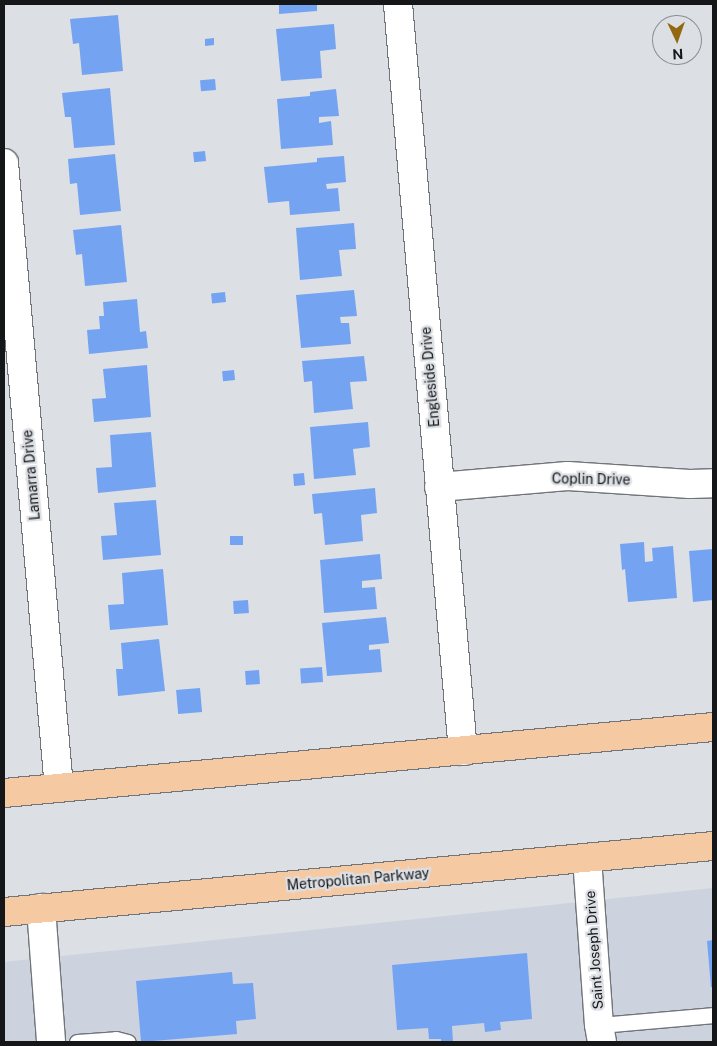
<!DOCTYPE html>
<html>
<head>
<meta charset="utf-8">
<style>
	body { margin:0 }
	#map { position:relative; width:717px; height:1046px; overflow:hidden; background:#dcdfe4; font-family:"Public Sans",sans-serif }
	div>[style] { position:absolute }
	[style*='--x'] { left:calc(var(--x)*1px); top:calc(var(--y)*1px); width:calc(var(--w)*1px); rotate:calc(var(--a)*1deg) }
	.built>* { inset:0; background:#ccd3de }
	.building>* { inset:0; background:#74a3f2; transform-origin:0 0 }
	.roads { filter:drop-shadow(1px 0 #717478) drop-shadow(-1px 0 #717478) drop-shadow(0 1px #717478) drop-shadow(0 -1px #717478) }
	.service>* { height:15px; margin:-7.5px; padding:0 7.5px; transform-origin:7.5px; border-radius:7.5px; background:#fff }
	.minor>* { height:28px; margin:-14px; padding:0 14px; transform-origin:14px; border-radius:14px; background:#fff }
	.primary>* { height:28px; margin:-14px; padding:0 14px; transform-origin:14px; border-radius:14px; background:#f5caa3 }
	span { translate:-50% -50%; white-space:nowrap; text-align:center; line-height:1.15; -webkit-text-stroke:4.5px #dcdfe4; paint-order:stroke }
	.street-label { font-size:14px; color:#151618 }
	.frame { position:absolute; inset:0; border:5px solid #151618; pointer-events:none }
	.north { position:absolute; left:652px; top:15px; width:50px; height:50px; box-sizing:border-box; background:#dcdfe4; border:1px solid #8c8f92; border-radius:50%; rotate:177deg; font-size:14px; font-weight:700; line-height:20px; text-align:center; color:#151618 }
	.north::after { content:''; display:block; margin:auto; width:18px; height:22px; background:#926911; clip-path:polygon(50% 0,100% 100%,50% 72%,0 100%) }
</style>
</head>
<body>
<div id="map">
	<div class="built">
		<div style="clip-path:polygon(713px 888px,713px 1042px,4px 1042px,4px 962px)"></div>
	</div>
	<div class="building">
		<div style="clip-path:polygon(279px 4px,317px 4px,317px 11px,279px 14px)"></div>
		<div style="clip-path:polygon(118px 15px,123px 71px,82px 75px,79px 43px,73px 44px,70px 19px)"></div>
		<div style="clip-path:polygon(334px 24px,336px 49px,320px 51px,322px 78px,281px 81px,276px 29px)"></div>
		<div style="clip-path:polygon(214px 38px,214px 45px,205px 46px,205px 39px)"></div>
		<div style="left:215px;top:79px;width:11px;height:15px;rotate:85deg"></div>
		<div style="clip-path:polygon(110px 88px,115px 145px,74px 148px,71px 117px,65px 117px,62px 93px)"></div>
		<div style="clip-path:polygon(336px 89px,339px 116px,319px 117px,319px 123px,331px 121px,333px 145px,281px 149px,277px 99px,310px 96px,310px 92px)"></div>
		<div style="left:205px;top:151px;width:10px;height:12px;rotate:84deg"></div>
		<div style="clip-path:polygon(115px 154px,121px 211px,80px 215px,77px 183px,70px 184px,68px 159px)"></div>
		<div style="clip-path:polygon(344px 156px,346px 182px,326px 184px,327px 189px,338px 188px,340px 211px,290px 215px,289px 201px,268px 203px,264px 167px,317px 162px,317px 158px)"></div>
		<div style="clip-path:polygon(354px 223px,356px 249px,339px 250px,342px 276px,300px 280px,296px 228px)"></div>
		<div style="clip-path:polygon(121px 225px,127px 282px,85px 286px,82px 254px,76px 255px,73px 230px)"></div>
		<div style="clip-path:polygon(354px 290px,357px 316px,340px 317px,341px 323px,349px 323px,351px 344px,301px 348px,296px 295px)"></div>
		<div style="left:225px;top:292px;width:10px;height:14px;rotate:84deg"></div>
		<div style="clip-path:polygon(137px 299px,140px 332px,146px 331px,148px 348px,89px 354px,87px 330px,100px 329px,99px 316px,104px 316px,103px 302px)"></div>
		<div style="clip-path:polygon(364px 356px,367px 381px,350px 382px,353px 409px,314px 413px,312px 381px,304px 382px,302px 361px)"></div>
		<div style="clip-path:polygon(147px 365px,151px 417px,94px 422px,92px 399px,106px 398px,103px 369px)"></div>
		<div style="left:234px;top:370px;width:10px;height:12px;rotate:84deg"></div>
		<div style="clip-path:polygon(368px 422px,370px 447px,353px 449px,356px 475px,314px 479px,310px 427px)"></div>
		<div style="clip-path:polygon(151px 432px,156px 487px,98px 493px,96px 468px,112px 467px,110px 435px)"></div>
		<div style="left:304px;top:473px;width:12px;height:11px;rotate:85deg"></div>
		<div style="clip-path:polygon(375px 488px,377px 513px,361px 515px,363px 541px,325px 545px,322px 513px,314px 514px,312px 494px)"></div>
		<div style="clip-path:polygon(156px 500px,161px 555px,103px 560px,101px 536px,117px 535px,114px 503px)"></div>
		<div style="left:230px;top:536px;width:13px;height:9px"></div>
		<div style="clip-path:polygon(644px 542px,645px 562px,653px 561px,652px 548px,673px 546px,677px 598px,628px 602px,625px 569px,622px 570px,620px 544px)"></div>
		<div style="clip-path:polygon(713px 549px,713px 600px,693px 602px,689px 551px)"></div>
		<div style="clip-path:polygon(380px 554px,382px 579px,362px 581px,362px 588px,375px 587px,377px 609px,324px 613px,320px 560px)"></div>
		<div style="clip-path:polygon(163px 569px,168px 625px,110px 630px,108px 605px,124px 604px,122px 573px)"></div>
		<div style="left:248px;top:600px;width:13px;height:15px;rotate:86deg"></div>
		<div style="clip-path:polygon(386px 617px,389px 643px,369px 645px,369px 650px,380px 649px,382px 672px,327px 676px,322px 623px)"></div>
		<div style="clip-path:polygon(159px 639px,165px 691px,118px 696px,116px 669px,123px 669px,121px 643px)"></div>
		<div style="left:322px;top:667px;width:15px;height:22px;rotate:86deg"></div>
		<div style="left:259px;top:670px;width:14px;height:14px;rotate:86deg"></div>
		<div style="left:200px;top:688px;width:24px;height:24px;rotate:85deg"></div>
		<div style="clip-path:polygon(713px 940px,713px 987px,711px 987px,707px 941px)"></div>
		<div style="clip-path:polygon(527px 953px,532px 1019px,500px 1022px,501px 1030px,485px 1032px,484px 1023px,452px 1026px,453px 1042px,441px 1042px,441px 1039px,429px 1039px,428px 1028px,397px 1030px,392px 965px)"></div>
		<div style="clip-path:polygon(232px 972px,233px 984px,253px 983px,256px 1019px,236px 1021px,237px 1034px,141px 1042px,136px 981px)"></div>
	</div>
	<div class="roads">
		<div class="service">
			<div style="--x:599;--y:1025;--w:114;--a:-5"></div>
			<div style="--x:77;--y:1042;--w:39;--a:-4"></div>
			<div style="--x:116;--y:1039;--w:12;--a:14"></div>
		</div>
		<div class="minor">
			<div style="--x:398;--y:4;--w:750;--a:85.03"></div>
			<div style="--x:4;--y:163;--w:627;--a:84.97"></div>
			<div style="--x:439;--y:487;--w:129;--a:-4.9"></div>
			<div style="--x:568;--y:476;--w:122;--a:3.8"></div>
			<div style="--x:690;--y:484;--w:23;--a:-2"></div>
			<div style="--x:587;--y:858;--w:167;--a:85.9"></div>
			<div style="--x:599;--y:1025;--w:17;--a:80"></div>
			<div style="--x:41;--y:908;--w:134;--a:85.7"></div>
		</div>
		<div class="primary">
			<div style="--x:4;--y:793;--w:712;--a:-5.32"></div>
			<div style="--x:4;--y:912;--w:712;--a:-5.32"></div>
		</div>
	</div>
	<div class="street-label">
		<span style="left:430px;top:377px;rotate:-95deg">Engleside Drive</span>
		<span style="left:31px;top:475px;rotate:-95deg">Lamarra Drive</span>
		<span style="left:591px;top:479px;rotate:1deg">Coplin Drive</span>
		<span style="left:358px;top:879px;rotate:-5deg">Metropolitan Parkway</span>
		<span style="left:594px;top:950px;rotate:-94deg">Saint Joseph Drive</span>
	</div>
	<div class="frame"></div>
	<div class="north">N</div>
</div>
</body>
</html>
